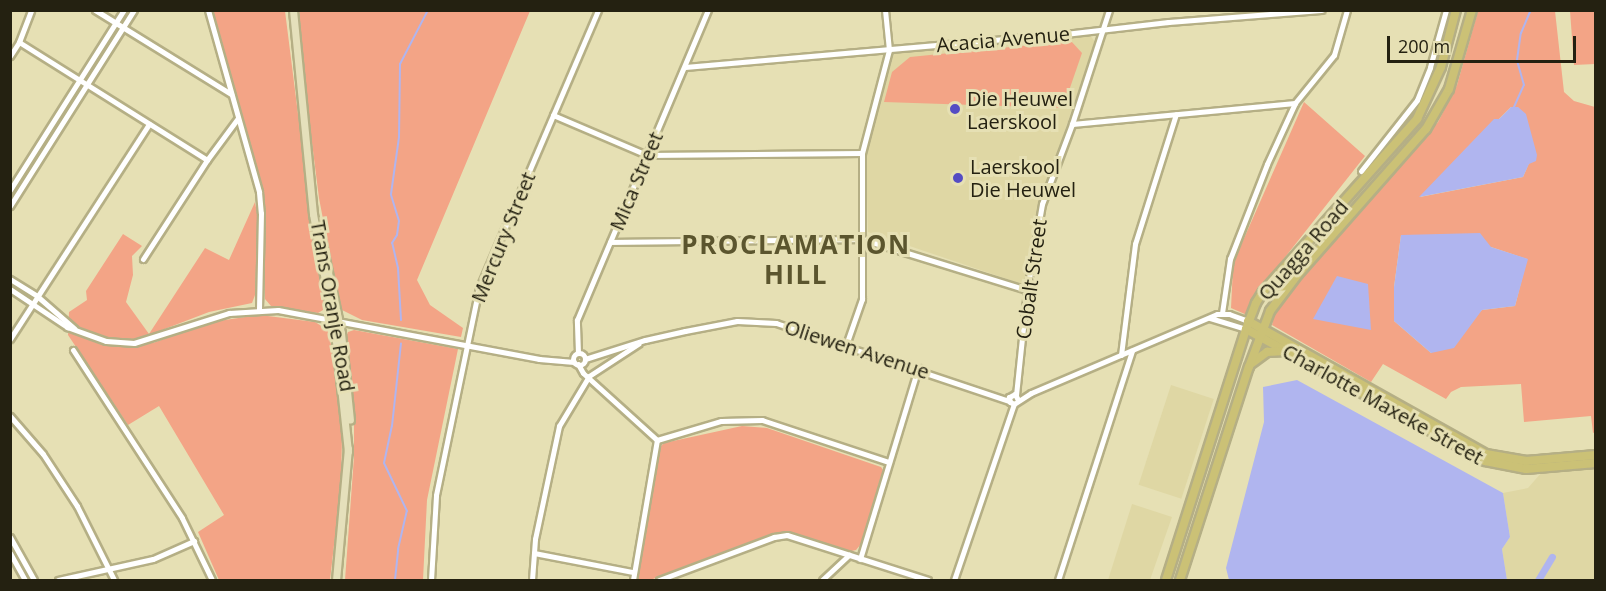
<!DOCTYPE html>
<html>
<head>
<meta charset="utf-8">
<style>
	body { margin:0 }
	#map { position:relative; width:1606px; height:591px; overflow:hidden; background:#e6e0b4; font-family:"Open Sans",sans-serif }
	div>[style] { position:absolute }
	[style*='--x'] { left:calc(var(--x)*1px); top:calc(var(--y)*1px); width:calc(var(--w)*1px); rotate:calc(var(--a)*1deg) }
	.built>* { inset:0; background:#dfd7a4; transform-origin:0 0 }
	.green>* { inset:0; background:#f3a486 }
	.water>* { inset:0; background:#b0b5ef }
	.stream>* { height:2px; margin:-1px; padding:0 1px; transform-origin:1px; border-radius:1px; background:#b0b5ef }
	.canal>* { height:7px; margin:-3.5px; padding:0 3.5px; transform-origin:3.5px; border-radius:3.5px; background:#b0b5ef }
	.roads { filter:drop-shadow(2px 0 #b5af85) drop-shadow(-2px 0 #b5af85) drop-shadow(0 2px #b5af85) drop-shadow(0 -2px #b5af85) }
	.minor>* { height:5px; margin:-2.5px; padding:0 2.5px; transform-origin:2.5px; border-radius:2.5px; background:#fff }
	.minor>.ring { margin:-2.5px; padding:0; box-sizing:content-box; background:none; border:5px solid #fff; border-radius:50% }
	.secondary>* { height:7px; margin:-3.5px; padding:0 3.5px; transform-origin:3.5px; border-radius:3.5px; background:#e5e0bb }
	.primary>* { height:8px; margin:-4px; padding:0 4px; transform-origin:4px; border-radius:4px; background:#cbc176 }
	.dots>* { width:16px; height:16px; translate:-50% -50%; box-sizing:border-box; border:3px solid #e6e0b4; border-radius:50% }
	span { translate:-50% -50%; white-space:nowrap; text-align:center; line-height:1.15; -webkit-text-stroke:6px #e6e0b4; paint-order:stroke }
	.street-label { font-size:20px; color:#242111 }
	.poi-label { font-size:20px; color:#242111 }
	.left { translate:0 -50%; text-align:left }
	.district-label { font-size:26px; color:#5b552e; font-weight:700; letter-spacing:1.5px }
	.frame { position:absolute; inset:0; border:12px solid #242111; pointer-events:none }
	.scale { position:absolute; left:1387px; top:36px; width:189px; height:27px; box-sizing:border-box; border:3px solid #242111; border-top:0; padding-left:8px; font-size:18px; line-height:21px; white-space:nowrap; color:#242111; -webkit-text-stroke:4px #e6e0b4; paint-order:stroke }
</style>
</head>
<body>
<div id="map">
	<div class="built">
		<div style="clip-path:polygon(1090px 35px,1095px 42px,1041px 200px,1028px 286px,868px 232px,866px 156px,894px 53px)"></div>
		<div style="left:1171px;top:385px;width:45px;height:105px;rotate:18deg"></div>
		<div style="clip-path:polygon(1595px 467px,1595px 580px,1507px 580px,1502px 549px,1510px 537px,1503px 493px,1528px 488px,1542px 472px)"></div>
		<div style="clip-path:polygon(1132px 504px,1172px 517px,1150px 580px,1108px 580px)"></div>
	</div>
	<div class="green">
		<div style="clip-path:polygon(212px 11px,285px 11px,313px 233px,324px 301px,323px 310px,318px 313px,271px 306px,265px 299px,264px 208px,262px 188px)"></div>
		<div style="clip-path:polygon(299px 11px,530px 11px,417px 280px,430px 305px,463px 328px,461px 337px,362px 320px,340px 309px,319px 198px,309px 119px)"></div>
		<div style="clip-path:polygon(evenodd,1478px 11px,1555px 11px,1564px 92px,1574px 101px,1595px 107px,1595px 432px,1593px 433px,1591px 416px,1524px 422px,1521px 384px,1461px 387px,1451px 392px,1446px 399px,1383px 364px,1371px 382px,1272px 325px,1274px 316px,1285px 297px,1438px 122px,1457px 85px,1478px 11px,1511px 107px,1518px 107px,1529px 163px,1523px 177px,1420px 197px,1511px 107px,1478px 11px,1401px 235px,1491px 247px,1527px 259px,1515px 306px,1482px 310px,1431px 353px,1394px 321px,1394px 287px,1401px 235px)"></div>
		<div style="clip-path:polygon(1570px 11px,1595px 11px,1595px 64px,1574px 65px)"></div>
		<div style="clip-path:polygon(1071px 41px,1082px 53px,1063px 108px,884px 102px,892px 72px,910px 57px)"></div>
		<div style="clip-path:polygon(1304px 102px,1365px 156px,1256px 294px,1247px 315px,1231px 308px,1233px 267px,1238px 252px)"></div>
		<div style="clip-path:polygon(255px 202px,258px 219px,255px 295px,252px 303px,209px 312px,149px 335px,153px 343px,211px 322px,260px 315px,315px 322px,328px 330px,338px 379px,342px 435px,341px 484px,330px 580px,219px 580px,198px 532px,224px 515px,159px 406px,128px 425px,68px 335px,69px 312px,87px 300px,86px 291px,123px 234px,142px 246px,132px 256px,133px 275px,126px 302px,149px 334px,205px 248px,229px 260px)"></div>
		<div style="clip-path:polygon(354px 330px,458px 349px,427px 500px,423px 580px,345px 580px,354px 457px,354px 419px,346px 337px,348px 332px)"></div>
		<div style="clip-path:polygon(742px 426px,767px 428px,881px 467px,883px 470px,861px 544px,856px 550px,847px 552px,792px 533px,781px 532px,650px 580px,638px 580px,658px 449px,664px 443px)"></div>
	</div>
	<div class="water">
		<div style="clip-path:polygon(1511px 107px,1518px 107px,1526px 114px,1537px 155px,1536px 161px,1529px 164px,1523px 177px,1419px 197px,1494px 119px,1499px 119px)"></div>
		<div style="clip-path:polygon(1480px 233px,1491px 247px,1528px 259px,1515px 306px,1482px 310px,1454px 348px,1431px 353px,1394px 321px,1394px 287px,1401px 235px)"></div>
		<div style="clip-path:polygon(1337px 276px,1368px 284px,1371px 330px,1313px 319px)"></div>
		<div style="clip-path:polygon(1297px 380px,1503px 493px,1510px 537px,1502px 549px,1507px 580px,1229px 580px,1226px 568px,1264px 422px,1263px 387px)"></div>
	</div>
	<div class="stream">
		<div style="--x:1514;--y:107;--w:24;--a:-66"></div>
		<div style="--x:1524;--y:85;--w:26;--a:-106"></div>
		<div style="--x:1517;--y:60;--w:27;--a:-82"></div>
		<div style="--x:1521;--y:33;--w:25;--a:-67"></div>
		<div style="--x:401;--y:320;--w:52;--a:-93.3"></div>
		<div style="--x:398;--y:268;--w:26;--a:-103"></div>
		<div style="--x:392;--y:243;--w:9;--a:-58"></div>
		<div style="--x:397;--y:235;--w:14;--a:-82"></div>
		<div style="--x:399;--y:221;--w:28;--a:-107"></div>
		<div style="--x:391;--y:194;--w:58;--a:-82"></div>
		<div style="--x:399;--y:137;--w:73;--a:-89.2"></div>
		<div style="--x:400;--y:64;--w:61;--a:-62.6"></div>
		<div style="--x:395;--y:580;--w:31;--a:-84"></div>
		<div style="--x:398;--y:549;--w:39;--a:-77"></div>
		<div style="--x:407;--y:511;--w:53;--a:-115.6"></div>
		<div style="--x:384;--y:463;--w:38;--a:-78"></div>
		<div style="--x:392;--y:426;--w:83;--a:-83.8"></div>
	</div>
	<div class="canal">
		<div style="--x:1538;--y:580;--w:27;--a:-59"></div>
	</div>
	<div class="roads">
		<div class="minor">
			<div style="--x:95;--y:10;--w:160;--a:31.7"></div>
			<div style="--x:208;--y:10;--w:189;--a:74.3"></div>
			<div style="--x:259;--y:192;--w:21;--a:85"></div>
			<div style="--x:261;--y:213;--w:97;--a:91.2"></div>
			<div style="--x:19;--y:42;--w:222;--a:32.1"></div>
			<div style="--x:10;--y:56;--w:17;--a:-57"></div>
			<div style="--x:19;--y:42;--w:34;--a:-69"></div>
			<div style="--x:685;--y:67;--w:381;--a:-5"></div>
			<div style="--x:1065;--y:34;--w:104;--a:-6.6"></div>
			<div style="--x:1168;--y:22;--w:154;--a:-4.5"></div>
			<div style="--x:553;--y:115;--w:102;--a:23.1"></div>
			<div style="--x:647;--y:155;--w:215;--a:-0.5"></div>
			<div style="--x:1072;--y:124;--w:224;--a:-5.4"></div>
			<div style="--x:1361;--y:171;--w:90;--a:-51.7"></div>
			<div style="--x:1417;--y:100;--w:35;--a:-68"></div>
			<div style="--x:1430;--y:67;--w:59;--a:-74.3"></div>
			<div style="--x:10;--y:190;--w:213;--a:-57.7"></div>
			<div style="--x:10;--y:206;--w:232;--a:-57.7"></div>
			<div style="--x:610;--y:242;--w:252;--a:-0.7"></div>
			<div style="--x:862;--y:239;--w:173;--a:17.2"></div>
			<div style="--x:143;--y:259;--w:118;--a:-57.1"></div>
			<div style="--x:207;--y:160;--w:52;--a:-53.6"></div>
			<div style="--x:10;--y:279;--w:32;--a:32"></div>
			<div style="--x:37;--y:296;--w:50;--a:41"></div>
			<div style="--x:10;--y:289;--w:69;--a:33.7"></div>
			<div style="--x:67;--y:327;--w:41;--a:19.7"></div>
			<div style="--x:106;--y:341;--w:28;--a:4"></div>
			<div style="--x:134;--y:343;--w:100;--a:-17.5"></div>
			<div style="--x:229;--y:313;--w:49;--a:-3.5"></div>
			<div style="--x:278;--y:310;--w:266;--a:10.6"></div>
			<div style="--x:539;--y:359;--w:35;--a:5"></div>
			<div style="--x:1222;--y:313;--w:55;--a:-81.6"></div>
			<div style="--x:1230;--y:259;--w:102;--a:-68.7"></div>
			<div style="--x:1267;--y:164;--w:67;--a:-65.3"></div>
			<div style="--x:1295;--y:103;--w:62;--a:-50.9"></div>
			<div style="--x:1334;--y:55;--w:47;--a:-73.9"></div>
			<div style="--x:1210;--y:318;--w:38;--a:17"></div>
			<div style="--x:10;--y:339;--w:256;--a:-57.1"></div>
			<div style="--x:846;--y:345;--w:49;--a:-70.8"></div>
			<div style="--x:862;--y:299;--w:146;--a:-90"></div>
			<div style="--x:862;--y:153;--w:106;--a:-75.3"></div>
			<div style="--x:889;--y:50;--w:40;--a:-95.7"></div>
			<div style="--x:73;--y:350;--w:200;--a:57"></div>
			<div style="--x:182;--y:518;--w:69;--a:64.2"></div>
			<div style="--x:578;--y:353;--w:33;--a:-92"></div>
			<div style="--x:577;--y:320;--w:337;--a:-67.1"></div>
			<div class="ring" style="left:573px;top:353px;width:7px;height:7px"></div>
			<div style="--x:1121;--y:355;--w:112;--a:-82.8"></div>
			<div style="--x:1135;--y:244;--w:136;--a:-72.5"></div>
			<div style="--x:585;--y:359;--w:63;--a:-17.6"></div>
			<div style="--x:645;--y:340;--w:41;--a:-12.7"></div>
			<div style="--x:685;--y:331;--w:53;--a:-10.9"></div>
			<div style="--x:737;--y:321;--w:39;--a:3"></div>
			<div style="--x:776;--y:323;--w:246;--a:18.5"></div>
			<div style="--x:578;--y:364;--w:10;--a:61"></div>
			<div style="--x:583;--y:373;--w:100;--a:42.2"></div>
			<div style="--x:1016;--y:395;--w:106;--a:-84"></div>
			<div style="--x:1027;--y:290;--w:87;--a:-80.1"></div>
			<div style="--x:1042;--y:204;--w:85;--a:-69.4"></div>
			<div style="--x:1072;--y:124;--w:120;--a:-72"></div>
			<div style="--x:1018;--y:400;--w:7;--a:-117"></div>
			<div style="--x:1015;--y:394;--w:7;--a:153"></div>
			<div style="--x:1009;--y:397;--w:5;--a:79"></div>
			<div style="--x:1010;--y:402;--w:4;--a:27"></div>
			<div style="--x:1014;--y:404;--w:20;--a:-33"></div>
			<div style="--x:1031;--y:393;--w:202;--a:-23"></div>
			<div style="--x:1217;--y:314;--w:12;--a:0"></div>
			<div style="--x:1229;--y:314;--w:20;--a:20"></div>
			<div style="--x:10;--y:416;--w:50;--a:49"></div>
			<div style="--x:43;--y:454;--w:62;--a:56.8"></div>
			<div style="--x:77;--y:506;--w:83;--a:63.4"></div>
			<div style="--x:657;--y:440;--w:67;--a:-16.5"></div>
			<div style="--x:721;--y:421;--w:41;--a:-1.4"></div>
			<div style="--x:762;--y:420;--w:133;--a:18.4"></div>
			<div style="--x:10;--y:537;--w:49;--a:60.8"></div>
			<div style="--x:10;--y:553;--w:31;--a:61"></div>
			<div style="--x:534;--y:553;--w:101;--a:10.9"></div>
			<div style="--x:860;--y:559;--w:200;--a:-73.1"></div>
			<div style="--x:58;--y:580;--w:97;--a:-12.5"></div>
			<div style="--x:153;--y:559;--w:45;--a:-23.7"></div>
			<div style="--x:431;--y:580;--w:85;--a:-86.6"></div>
			<div style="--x:436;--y:495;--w:211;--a:-78.3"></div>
			<div style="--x:479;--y:288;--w:302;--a:-66.8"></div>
			<div style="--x:532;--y:580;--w:41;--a:-85.8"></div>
			<div style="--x:535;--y:539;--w:116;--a:-78"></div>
			<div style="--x:559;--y:426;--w:58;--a:-59"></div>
			<div style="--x:589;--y:376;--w:59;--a:-33.1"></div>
			<div style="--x:633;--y:580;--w:142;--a:-80.3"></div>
			<div style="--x:659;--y:580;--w:123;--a:-20.5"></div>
			<div style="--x:774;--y:537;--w:13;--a:-9"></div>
			<div style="--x:787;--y:535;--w:148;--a:17.7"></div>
			<div style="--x:822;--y:580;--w:37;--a:-43"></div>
			<div style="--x:954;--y:580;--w:186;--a:-71.2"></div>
			<div style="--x:1058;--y:580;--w:241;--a:-72.1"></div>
		</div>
		<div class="secondary">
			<div style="--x:293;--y:10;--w:205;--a:84.4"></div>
			<div style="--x:313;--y:214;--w:129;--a:79.7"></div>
			<div style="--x:336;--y:341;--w:111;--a:83.8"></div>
			<div style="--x:320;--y:235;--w:100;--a:77.9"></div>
			<div style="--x:341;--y:333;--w:87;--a:84.1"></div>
			<div style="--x:336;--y:580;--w:132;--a:-84.8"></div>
		</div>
		<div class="primary">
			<div style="--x:1248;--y:321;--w:273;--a:29.2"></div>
			<div style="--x:1486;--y:454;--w:41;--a:9.9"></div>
			<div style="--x:1526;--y:461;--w:70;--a:-4.9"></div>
			<div style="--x:1246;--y:329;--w:273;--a:28.9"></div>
			<div style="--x:1485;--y:461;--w:42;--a:11"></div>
			<div style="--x:1526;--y:469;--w:70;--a:-4.9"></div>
			<div style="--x:1252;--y:363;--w:19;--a:-36"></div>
			<div style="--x:1267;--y:352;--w:19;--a:-3"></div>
			<div style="--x:1166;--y:580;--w:263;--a:-72.3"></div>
			<div style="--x:1246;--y:329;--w:28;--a:-69"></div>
			<div style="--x:1256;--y:303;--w:13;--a:-58"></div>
			<div style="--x:1263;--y:292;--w:232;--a:-48.3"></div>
			<div style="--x:1417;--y:119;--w:57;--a:-65.2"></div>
			<div style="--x:1441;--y:67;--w:59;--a:-75.3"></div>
			<div style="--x:1180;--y:580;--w:224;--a:-72.1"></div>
			<div style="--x:1249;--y:367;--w:60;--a:-69.4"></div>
			<div style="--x:1270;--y:311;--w:46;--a:-52.9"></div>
			<div style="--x:1298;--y:274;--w:193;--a:-48.6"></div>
			<div style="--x:1426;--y:129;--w:46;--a:-60.1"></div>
			<div style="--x:1449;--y:89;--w:82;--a:-73.8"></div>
		</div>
	</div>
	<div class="dots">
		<div style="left:955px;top:109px;background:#554cc3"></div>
		<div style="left:958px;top:178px;background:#554cc3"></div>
	</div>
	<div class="street-label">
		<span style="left:1003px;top:39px;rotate:-5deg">Acacia Avenue</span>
		<span style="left:636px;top:181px;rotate:-67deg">Mica Street</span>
		<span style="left:503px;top:237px;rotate:-68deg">Mercury Street</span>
		<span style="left:1303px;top:250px;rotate:-49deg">Quagga Road</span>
		<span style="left:1031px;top:279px;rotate:-82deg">Cobalt Street</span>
		<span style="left:333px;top:306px;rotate:80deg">Trans Oranje Road</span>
		<span style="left:857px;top:349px;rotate:18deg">Oliewen Avenue</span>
		<span style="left:1383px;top:404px;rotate:29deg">Charlotte Maxeke Street</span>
	</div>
	<div class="poi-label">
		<span class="left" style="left:967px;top:110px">Die Heuwel<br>Laerskool</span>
		<span class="left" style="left:970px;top:178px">Laerskool<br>Die Heuwel</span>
	</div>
	<div class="district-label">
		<span style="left:796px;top:260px">PROCLAMATION<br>HILL</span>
	</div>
	<div class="frame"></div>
	<div class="scale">200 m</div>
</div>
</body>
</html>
